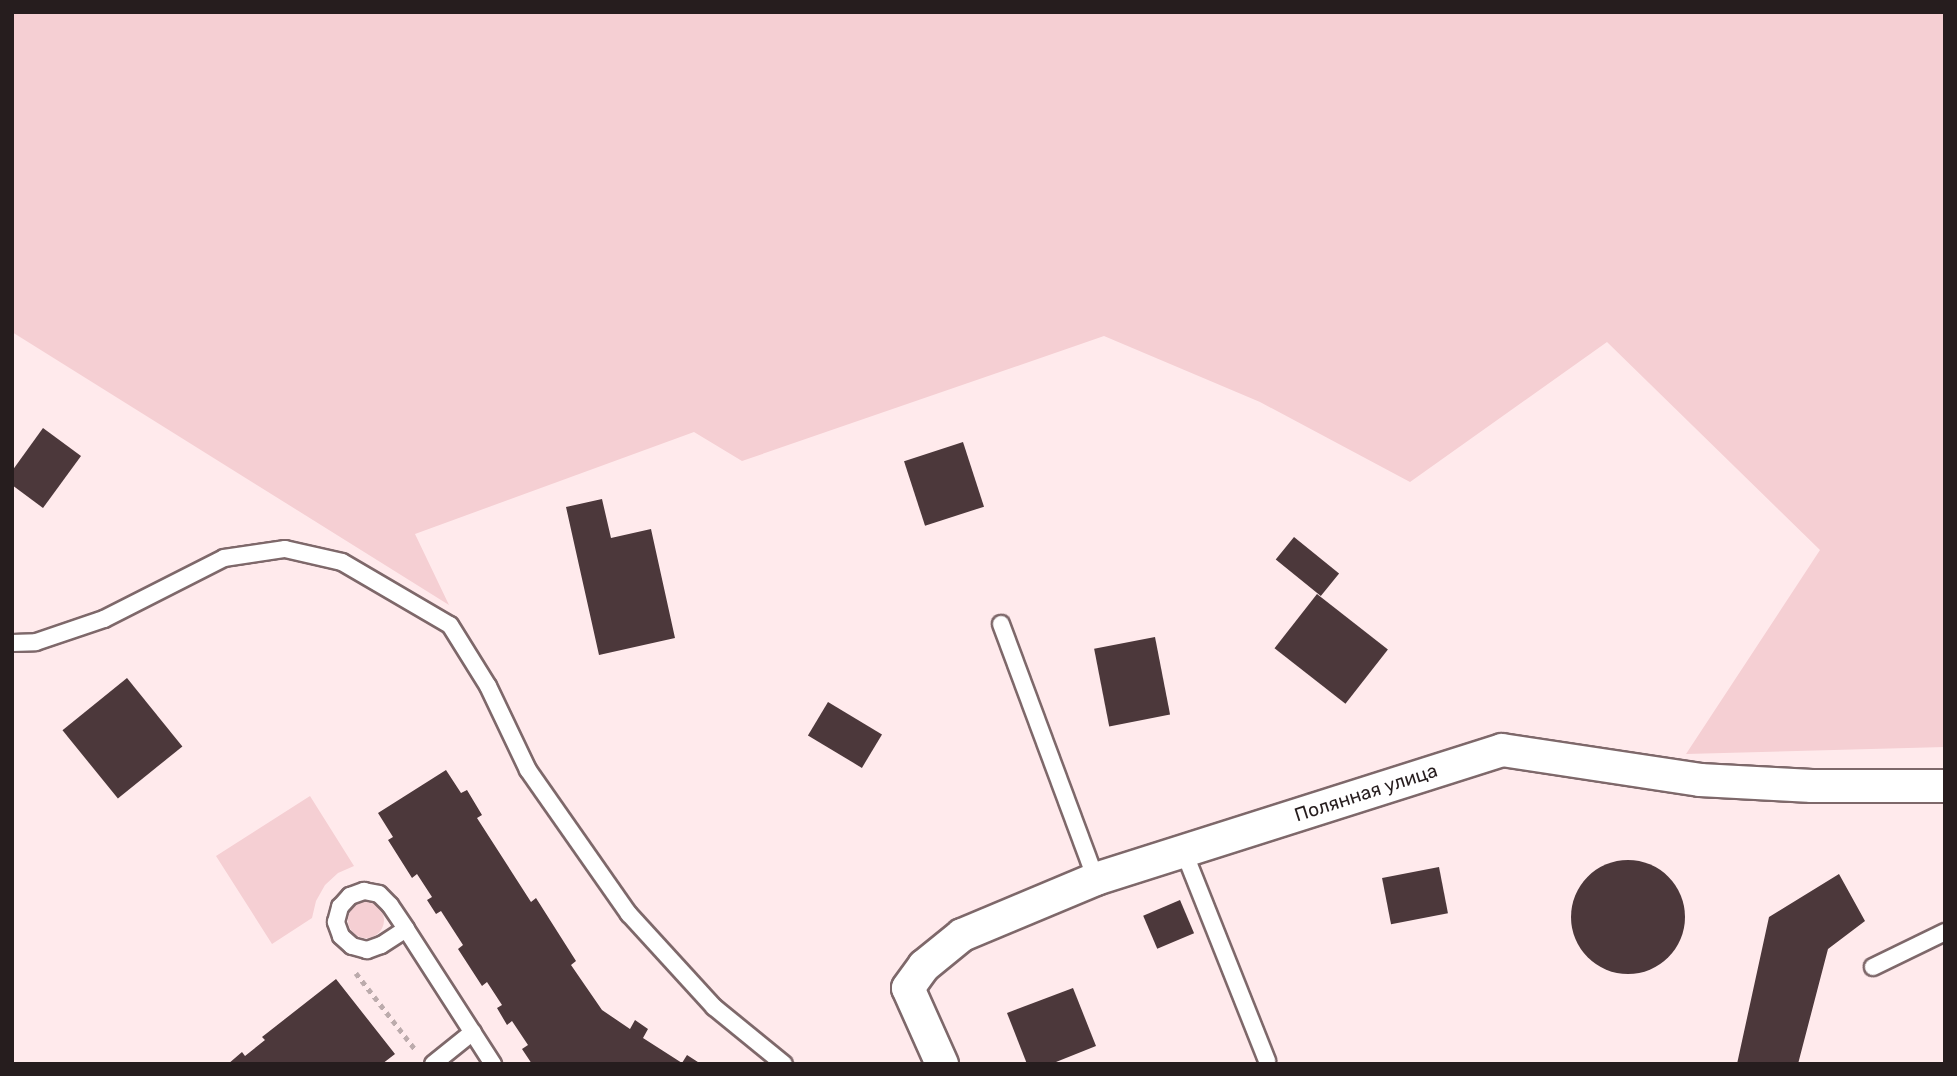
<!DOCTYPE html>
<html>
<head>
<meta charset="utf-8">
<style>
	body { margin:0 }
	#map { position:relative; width:1957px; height:1076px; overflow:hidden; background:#ffeaec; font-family:Rubik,sans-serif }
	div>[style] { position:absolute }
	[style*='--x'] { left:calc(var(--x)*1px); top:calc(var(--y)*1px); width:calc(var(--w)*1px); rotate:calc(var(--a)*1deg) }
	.green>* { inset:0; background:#f5cfd3 }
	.round { border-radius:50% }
	.building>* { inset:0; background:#4c383b; transform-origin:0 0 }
	.path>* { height:4.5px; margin-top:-2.25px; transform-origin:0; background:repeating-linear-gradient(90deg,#bcabac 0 5px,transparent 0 10px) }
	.roads { filter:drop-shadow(2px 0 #7e686a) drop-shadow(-2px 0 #7e686a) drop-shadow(0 2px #7e686a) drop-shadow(0 -2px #7e686a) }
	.service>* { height:16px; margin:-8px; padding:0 8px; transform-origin:8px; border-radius:8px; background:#fff }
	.minor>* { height:32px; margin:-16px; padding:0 16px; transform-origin:16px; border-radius:16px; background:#fff }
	span { translate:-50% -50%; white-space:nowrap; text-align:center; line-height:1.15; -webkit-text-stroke:7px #fff; paint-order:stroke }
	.street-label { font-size:19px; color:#261d1e }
	.frame { position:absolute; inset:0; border:14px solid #261d1e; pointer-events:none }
</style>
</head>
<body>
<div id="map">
	<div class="green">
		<div style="clip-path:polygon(12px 12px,1945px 12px,1945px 747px,1686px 754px,1820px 550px,1607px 342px,1410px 482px,1260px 402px,1104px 336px,742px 461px,694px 432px,415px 534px,449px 605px,12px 332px)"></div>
		<div style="clip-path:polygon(310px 796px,354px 866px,338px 873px,325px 885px,316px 901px,312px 918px,272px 944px,216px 856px)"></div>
		<div class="round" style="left:348px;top:902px;width:36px;height:36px"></div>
	</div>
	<div class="building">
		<div style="clip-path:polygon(43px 428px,81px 456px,43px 508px,12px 485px,12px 471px)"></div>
		<div style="left:963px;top:442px;width:68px;height:62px;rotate:72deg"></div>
		<div style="clip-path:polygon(602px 499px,611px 538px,651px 529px,675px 638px,599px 655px,566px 507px)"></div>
		<div style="left:1294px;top:537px;width:58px;height:29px;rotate:39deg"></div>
		<div style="left:1317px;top:594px;width:90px;height:69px;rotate:38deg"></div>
		<div style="left:1155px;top:637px;width:79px;height:62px;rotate:79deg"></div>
		<div style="left:127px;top:678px;width:88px;height:83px;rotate:51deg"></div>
		<div style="left:828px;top:702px;width:63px;height:39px;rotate:31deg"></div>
		<div style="clip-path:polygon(446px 770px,461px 793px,467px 790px,482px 815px,477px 818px,531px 902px,536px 898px,576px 961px,571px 965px,602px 1010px,630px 1029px,635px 1020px,648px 1029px,643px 1038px,682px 1063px,687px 1055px,701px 1064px,532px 1064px,522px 1049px,528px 1045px,512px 1021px,507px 1025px,497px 1008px,502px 1005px,487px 982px,482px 986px,458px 949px,463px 945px,441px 911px,436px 914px,427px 900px,432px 897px,417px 874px,412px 878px,388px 840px,393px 837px,378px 813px)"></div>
		<div class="round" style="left:1571px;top:860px;width:114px;height:114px"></div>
		<div style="left:1439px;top:867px;width:47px;height:58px;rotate:79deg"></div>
		<div style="clip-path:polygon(1839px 874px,1865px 921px,1828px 949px,1798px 1064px,1737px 1064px,1769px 917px)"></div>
		<div style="left:1180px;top:900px;width:36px;height:40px;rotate:67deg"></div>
		<div style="clip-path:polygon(336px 979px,395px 1054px,382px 1064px,228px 1064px,242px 1052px,245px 1056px,265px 1040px,262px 1037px)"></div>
		<div style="clip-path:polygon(1073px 988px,1096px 1046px,1051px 1064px,1027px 1064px,1007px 1013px)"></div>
	</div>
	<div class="path">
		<div style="--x:356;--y:973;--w:96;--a:52.2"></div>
	</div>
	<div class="roads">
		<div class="service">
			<div style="--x:1001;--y:624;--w:272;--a:69.6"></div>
			<div style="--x:12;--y:643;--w:24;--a:-2"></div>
			<div style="--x:36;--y:642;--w:72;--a:-18.7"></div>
			<div style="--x:104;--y:619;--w:135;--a:-26.9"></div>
			<div style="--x:224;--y:558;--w:62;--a:-8.4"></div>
			<div style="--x:285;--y:549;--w:58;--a:12.8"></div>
			<div style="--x:342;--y:562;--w:125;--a:30.3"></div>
			<div style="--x:450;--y:625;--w:72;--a:58.1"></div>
			<div style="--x:488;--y:686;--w:93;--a:64.5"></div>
			<div style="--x:528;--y:770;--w:176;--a:55"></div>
			<div style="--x:629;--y:914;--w:126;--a:47.6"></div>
			<div style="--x:714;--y:1007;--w:90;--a:39.2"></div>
			<div style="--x:1184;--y:852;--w:225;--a:68.3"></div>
			<div style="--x:406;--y:929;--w:30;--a:147"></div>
			<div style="--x:381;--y:945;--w:15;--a:160"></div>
			<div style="--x:367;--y:950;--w:16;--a:-165"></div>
			<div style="--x:352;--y:946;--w:15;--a:-138"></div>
			<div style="--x:341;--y:936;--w:15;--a:-110"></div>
			<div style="--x:336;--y:922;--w:16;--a:-75"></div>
			<div style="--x:340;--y:907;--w:15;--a:-48"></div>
			<div style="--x:350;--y:896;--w:15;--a:-20"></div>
			<div style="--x:364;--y:891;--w:15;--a:11"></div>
			<div style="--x:379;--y:894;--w:16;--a:45"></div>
			<div style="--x:390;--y:905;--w:29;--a:56"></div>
			<div style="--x:406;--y:929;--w:161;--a:57.2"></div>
			<div style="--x:1873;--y:967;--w:80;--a:-25.9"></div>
			<div style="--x:433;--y:1064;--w:51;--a:-38.7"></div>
		</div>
		<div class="minor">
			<div style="--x:942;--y:1064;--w:83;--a:-114.1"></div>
			<div style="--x:908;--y:988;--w:27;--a:-54"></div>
			<div style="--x:924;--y:966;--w:49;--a:-39.2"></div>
			<div style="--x:962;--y:935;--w:145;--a:-22.7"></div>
			<div style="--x:1096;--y:879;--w:426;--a:-17.6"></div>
			<div style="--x:1502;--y:750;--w:200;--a:8.6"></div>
			<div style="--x:1700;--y:780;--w:112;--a:3.1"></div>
			<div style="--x:1812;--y:786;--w:133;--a:0"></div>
		</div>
	</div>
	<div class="street-label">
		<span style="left:1366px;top:793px;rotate:-18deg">Полянная улица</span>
	</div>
	<div class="frame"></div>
</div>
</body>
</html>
